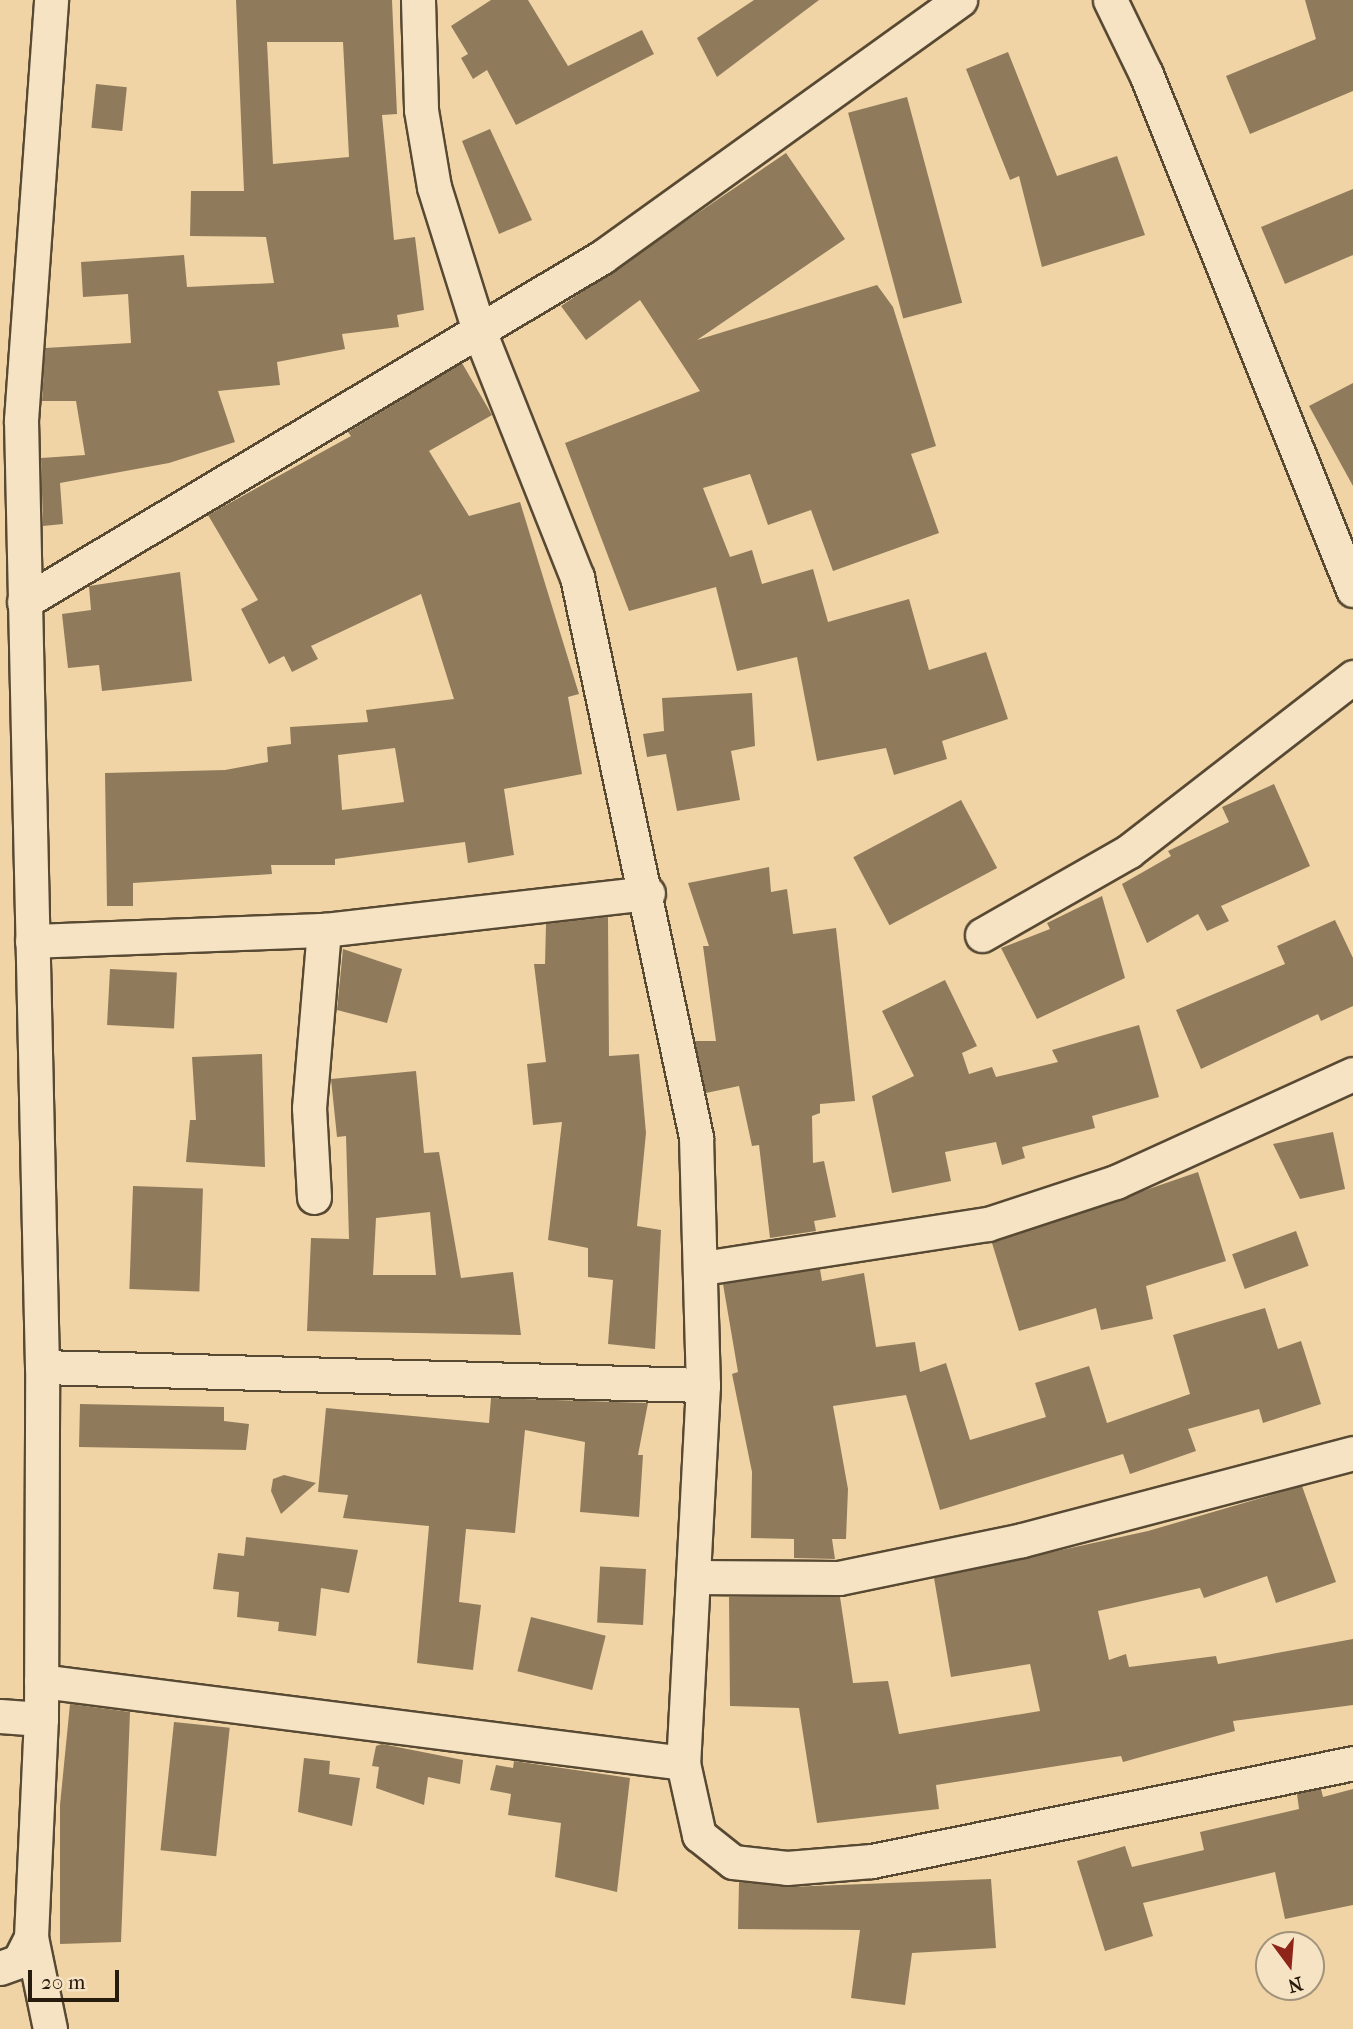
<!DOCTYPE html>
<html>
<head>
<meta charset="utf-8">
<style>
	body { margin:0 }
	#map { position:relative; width:1353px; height:2029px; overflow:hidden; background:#f0d4a5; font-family:"IM FELL French Canon",serif }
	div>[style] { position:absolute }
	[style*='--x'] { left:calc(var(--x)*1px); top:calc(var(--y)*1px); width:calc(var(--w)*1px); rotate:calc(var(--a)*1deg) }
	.building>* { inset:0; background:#8f7b5c; transform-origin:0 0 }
	.roads { filter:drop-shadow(2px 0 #584933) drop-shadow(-2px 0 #584933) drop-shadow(0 2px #584933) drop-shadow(0 -2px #584933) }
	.minor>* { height:33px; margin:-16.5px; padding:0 16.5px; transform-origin:16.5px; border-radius:16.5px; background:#f5e3c4 }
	span { translate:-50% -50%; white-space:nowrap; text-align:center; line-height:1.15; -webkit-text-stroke:5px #f5e3c4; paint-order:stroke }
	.north { position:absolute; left:1255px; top:1931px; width:70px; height:70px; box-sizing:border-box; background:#f5e3c4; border:2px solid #a2937b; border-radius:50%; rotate:164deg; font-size:19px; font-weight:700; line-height:28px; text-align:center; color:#261b0d }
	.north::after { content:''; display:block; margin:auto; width:24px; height:32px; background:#8f2418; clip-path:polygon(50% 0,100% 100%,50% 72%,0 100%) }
	.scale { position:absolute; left:28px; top:1970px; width:91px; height:32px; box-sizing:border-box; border:4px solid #261b0d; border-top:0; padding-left:9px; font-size:21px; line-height:24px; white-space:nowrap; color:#261b0d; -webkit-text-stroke:5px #f5e3c4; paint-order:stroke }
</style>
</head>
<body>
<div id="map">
	<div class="building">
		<div style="clip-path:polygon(evenodd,236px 0,392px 0,397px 114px,382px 115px,394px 240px,415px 237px,424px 310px,397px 315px,399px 327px,342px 334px,345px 349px,277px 362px,280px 385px,218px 391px,235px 442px,169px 463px,60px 483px,63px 524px,43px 526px,41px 458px,85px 455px,76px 401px,42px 401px,45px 348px,131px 343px,128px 294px,83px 297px,81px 262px,184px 255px,187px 287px,274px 283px,266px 237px,190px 236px,191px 191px,244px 191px,236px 0,267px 42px,343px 42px,349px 157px,273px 164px,267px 42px)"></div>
		<div style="clip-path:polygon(491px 0,528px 0,568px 66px,642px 30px,654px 54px,516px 125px,487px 70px,473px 79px,461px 58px,468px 54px,451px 26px)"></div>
		<div style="clip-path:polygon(754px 0,819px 0,717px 77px,697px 38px)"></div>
		<div style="clip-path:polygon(1305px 0,1353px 0,1353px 91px,1250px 134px,1226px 76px,1316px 39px)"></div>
		<div style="clip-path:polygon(1008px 52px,1057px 176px,1117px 156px,1145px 235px,1042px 267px,1019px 176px,1010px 180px,966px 69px)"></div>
		<div style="left:96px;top:84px;width:31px;height:44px;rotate:6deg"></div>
		<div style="left:907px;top:97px;width:213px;height:61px;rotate:75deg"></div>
		<div style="clip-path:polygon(490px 129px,532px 220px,499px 234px,462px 141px)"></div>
		<div style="clip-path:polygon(786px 153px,845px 239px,697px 340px,877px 285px,893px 307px,936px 446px,911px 454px,939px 533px,833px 571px,811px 510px,768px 525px,750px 474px,703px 488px,730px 557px,752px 550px,762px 584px,813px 569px,828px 622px,909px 599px,929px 670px,986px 652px,1008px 719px,942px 741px,947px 759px,894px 775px,886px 748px,817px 761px,797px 657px,737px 671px,716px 587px,629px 611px,565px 443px,700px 391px,640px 300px,586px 340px,561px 306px)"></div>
		<div style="clip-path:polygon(1353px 189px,1353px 255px,1285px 284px,1261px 227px)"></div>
		<div style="clip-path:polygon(evenodd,462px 363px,492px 415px,429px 451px,469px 516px,520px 502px,579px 694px,568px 697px,582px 774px,504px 789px,514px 855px,468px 863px,465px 842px,335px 859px,335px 865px,271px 865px,272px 874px,133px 883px,133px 906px,107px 906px,105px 773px,225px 770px,268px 762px,267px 747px,291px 744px,290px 727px,368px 722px,366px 710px,454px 699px,421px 594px,311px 646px,318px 659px,292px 672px,284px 656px,269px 664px,241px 609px,258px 600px,208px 515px,351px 436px,348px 432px,462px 363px,395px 748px,404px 802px,342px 810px,338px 755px,395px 748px)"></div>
		<div style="clip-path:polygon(1353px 383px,1353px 486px,1309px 406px)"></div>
		<div style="clip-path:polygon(180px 572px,192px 681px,102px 691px,99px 665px,68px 668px,62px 614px,91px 610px,89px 586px)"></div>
		<div style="clip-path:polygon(752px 693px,755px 746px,731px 751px,740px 800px,677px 811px,666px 754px,647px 757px,643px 734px,664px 731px,662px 698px)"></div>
		<div style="clip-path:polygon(1274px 784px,1310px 866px,1221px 906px,1229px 921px,1207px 931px,1198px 914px,1147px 943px,1122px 884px,1171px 856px,1168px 851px,1229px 822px,1222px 807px)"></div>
		<div style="left:961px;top:800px;width:77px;height:122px;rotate:62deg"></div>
		<div style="clip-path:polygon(769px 867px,771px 892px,787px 889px,793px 934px,836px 928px,855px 1101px,820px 1104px,820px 1113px,812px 1116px,813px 1163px,824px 1161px,836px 1217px,814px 1221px,816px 1231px,770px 1238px,759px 1145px,752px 1146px,739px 1086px,706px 1093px,695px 1041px,716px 1041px,703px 946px,709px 946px,688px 883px)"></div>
		<div style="clip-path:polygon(1102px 896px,1125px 978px,1037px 1019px,1001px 948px,1050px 929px,1047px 923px)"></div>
		<div style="clip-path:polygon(608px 917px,609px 1056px,639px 1054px,646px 1133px,637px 1226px,661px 1230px,655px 1349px,608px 1344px,613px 1280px,588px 1277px,588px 1248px,548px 1240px,562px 1122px,533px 1125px,527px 1064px,546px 1062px,534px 964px,545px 964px,546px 924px)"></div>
		<div style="clip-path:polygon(1335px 920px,1353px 958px,1353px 1006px,1321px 1021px,1318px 1014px,1201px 1069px,1176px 1010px,1285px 964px,1277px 946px)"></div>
		<div style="clip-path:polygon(343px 949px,402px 969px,387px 1023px,337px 1010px)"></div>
		<div style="left:110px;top:969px;width:67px;height:56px;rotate:3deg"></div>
		<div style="clip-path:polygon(945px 980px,977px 1046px,962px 1053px,969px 1074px,992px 1067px,996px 1077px,1058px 1062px,1052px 1050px,1139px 1025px,1159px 1097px,1092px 1116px,1095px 1128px,1022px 1147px,1025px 1158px,1002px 1165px,996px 1142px,945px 1152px,951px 1181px,892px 1193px,872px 1096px,914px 1076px,882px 1011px)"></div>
		<div style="clip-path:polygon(262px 1054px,265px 1167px,186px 1162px,190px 1120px,196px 1120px,192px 1057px)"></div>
		<div style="clip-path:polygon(evenodd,416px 1071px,424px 1153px,439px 1152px,461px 1278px,513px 1272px,521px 1335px,307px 1331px,311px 1238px,349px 1239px,346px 1136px,337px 1137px,331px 1079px,416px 1071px,430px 1212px,436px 1275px,373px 1275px,376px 1218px,430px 1212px)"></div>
		<div style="clip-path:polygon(1333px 1132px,1345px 1189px,1300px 1199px,1273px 1144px)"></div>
		<div style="clip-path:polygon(1198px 1172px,1226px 1261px,1146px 1286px,1153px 1319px,1101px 1330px,1096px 1308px,1019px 1331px,992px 1243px)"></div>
		<div style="left:133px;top:1186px;width:70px;height:103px;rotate:2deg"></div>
		<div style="left:1296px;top:1231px;width:37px;height:68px;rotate:70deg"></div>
		<div style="clip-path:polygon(820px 1269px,822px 1281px,864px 1273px,876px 1347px,915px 1342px,920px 1372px,946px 1363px,970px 1440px,1046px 1417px,1035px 1383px,1089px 1366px,1107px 1423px,1190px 1394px,1173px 1335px,1265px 1308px,1278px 1349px,1301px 1341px,1321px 1404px,1263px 1423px,1259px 1409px,1188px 1429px,1196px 1451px,1130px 1474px,1123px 1454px,940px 1510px,906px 1395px,833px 1406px,848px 1489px,846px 1539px,832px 1539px,835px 1559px,794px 1558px,794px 1539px,751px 1538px,752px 1472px,732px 1374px,738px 1372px,723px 1284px)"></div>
		<div style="clip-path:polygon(491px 1398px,648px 1403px,638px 1455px,643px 1455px,639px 1517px,580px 1512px,585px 1442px,525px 1430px,515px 1533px,466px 1529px,459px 1602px,481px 1605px,473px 1670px,417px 1663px,429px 1526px,343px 1518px,348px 1495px,318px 1492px,326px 1408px,489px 1423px)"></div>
		<div style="clip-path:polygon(80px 1404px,224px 1407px,224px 1421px,249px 1424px,246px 1450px,79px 1447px)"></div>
		<div style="clip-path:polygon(284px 1475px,316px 1483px,281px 1514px,271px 1491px,273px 1479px)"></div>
		<div style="clip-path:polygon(1302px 1486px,1336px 1582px,1276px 1603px,1267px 1576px,1204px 1598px,1200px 1588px,1098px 1611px,1109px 1660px,1126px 1654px,1129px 1667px,1216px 1656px,1218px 1664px,1353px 1639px,1353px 1705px,1233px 1721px,1235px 1731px,1123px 1762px,1121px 1756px,936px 1785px,939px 1809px,817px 1823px,799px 1708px,730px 1706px,729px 1597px,840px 1597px,853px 1683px,888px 1681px,899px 1734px,1040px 1711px,1030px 1664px,951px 1677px,934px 1578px,1148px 1531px)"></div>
		<div style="clip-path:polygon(246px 1537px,358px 1550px,349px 1593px,321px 1588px,316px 1636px,278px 1631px,279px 1622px,237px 1617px,239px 1592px,213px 1589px,218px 1553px,244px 1556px)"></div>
		<div style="left:646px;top:1569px;width:56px;height:46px;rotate:93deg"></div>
		<div style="left:531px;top:1617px;width:77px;height:56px;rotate:14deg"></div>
		<div style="clip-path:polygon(70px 1704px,130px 1712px,121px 1942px,60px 1944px,60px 1805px)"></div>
		<div style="left:174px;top:1722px;width:56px;height:129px;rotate:6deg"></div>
		<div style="clip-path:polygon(382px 1744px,463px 1760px,460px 1784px,428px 1777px,424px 1805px,376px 1788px,379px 1767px,372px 1766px,376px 1746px)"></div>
		<div style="clip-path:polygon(304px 1758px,330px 1761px,329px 1774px,360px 1778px,352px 1826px,298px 1812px)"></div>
		<div style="clip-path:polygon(514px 1761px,630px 1778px,617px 1892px,555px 1877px,561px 1823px,508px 1815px,511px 1794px,490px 1790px,496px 1765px,513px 1768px)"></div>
		<div style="clip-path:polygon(1321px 1789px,1323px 1797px,1353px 1789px,1353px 1905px,1285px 1919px,1275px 1872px,1143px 1903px,1153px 1936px,1105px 1951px,1077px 1861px,1125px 1846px,1132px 1867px,1204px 1850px,1200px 1832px,1299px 1809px,1297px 1794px)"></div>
		<div style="clip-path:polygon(991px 1879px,996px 1948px,912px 1953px,905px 2005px,851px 1998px,860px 1930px,738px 1929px,739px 1882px,788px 1887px)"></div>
	</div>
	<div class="roads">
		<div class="minor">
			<div style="--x:418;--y:0;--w:110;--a:88.4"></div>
			<div style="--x:421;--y:110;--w:78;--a:80.4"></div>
			<div style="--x:434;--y:187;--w:151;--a:72.6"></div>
			<div style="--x:479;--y:331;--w:265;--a:68.3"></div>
			<div style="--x:577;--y:577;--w:573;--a:78"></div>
			<div style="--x:696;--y:1137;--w:248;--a:88.4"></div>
			<div style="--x:703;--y:1385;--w:379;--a:93"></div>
			<div style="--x:683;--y:1763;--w:74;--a:77.5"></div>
			<div style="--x:699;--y:1835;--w:43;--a:38.5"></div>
			<div style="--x:733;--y:1862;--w:54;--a:6.3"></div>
			<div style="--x:787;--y:1868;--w:85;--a:-4.7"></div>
			<div style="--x:872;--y:1861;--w:491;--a:-11.5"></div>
			<div style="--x:1110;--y:0;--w:82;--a:64.1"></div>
			<div style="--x:1146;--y:74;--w:556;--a:68.14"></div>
			<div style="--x:24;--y:602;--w:673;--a:-30.83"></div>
			<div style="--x:602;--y:257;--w:441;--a:-35.7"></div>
			<div style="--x:982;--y:935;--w:169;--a:-29.7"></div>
			<div style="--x:1129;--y:851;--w:284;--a:-37.8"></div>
			<div style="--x:32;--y:941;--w:292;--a:-2.2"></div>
			<div style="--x:324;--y:930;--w:326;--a:-6.5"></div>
			<div style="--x:314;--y:1197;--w:89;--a:-93.2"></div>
			<div style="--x:309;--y:1108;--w:179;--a:-85.2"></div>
			<div style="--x:703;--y:1268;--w:288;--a:-8.8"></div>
			<div style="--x:988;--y:1224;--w:135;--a:-18.2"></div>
			<div style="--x:1116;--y:1182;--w:260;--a:-24.5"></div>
			<div style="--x:42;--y:1367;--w:661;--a:1.56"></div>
			<div style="--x:693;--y:1577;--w:146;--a:0.4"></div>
			<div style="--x:839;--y:1578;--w:187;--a:-11.7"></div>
			<div style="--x:1022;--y:1540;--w:342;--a:-14.7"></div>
			<div style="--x:41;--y:1681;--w:647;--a:7.28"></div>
			<div style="--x:0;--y:1716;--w:41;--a:4.2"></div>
			<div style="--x:31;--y:1937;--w:94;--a:78.3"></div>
			<div style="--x:0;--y:1968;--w:20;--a:-20"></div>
			<div style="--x:19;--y:1961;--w:27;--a:-63"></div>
			<div style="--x:31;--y:1937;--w:218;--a:-87.4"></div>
			<div style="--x:41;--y:1719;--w:352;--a:-89.8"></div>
			<div style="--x:42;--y:1367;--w:947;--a:-91.27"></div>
			<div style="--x:21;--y:420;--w:421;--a:-85.9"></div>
		</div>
	</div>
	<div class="north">N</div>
	<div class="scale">20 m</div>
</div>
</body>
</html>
